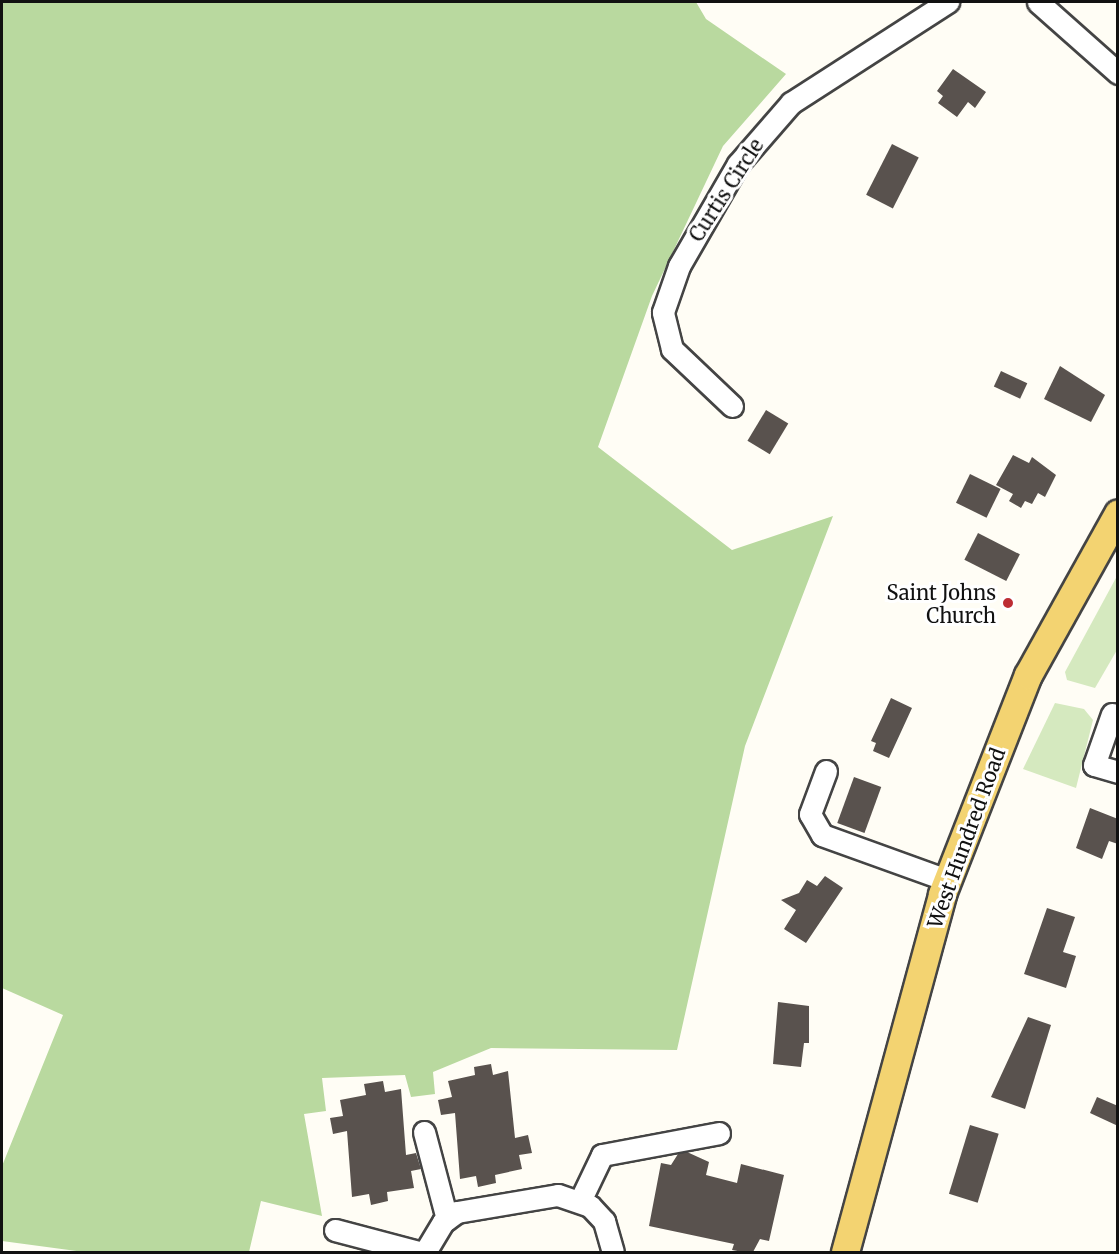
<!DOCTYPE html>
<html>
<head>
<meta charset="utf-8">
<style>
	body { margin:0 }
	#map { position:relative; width:1119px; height:1254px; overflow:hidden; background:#fffdf5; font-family:Merriweather,serif }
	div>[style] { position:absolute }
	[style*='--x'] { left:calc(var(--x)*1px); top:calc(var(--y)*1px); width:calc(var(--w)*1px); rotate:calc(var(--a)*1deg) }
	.green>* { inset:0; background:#d5e9bf }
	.forest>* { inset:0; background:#b9d99f }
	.building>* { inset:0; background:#59524e; transform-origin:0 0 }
	.roads { filter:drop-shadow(2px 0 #444) drop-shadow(-2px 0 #444) drop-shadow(0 2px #444) drop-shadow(0 -2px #444) }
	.minor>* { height:21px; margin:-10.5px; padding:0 10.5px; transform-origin:10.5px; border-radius:10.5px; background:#fff }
	.major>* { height:27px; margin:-13.5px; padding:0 13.5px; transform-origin:13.5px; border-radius:13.5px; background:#f3d371 }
	.dots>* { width:16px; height:16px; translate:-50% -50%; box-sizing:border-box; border:3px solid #fff; border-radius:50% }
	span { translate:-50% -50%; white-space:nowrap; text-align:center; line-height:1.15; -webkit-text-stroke:6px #fff; paint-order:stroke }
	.street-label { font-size:20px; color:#111 }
	.poi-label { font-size:20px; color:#111 }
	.right { translate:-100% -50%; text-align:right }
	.frame { position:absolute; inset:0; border:3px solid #111; pointer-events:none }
</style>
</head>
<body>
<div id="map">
	<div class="green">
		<div style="clip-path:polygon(1117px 576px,1117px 650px,1095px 688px,1067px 680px,1065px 672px)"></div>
		<div style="clip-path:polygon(1055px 703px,1084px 709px,1093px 720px,1076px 788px,1023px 769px)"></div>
	</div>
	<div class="forest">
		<div style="clip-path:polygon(2px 2px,696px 2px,706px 19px,786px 74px,723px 146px,652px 296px,598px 447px,732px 550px,833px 516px,745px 746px,677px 1050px,491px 1048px,433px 1072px,435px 1094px,411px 1097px,405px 1075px,322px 1078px,326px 1111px,304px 1114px,322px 1216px,261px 1201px,249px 1252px,84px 1252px,2px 1241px,2px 1166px,63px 1015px,2px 988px)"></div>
	</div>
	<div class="building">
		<div style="clip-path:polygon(953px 69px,986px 92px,975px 108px,968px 102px,957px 117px,938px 103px,943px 96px,937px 91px)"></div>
		<div style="left:892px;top:144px;width:30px;height:57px;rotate:27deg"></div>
		<div style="clip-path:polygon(1060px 366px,1105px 395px,1091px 422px,1044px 399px)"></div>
		<div style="left:1001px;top:371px;width:29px;height:17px;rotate:25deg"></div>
		<div style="left:766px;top:410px;width:26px;height:36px;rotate:31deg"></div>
		<div style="clip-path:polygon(1013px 455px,1029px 463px,1032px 457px,1056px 475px,1045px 497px,1038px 493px,1032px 504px,1025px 501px,1021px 508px,1009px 501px,1013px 494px,996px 485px)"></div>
		<div style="left:970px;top:474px;width:34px;height:32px;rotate:26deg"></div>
		<div style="left:978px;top:533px;width:47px;height:30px;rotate:27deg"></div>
		<div style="clip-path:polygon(891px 698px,912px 708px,889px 758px,873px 751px,876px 743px,871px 741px)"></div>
		<div style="left:854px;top:777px;width:29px;height:49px;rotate:20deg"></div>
		<div style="clip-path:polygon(1090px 808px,1118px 819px,1118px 844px,1109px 841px,1102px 859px,1076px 848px)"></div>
		<div style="clip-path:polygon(825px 876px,843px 888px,806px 943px,784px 929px,796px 910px,781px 900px,799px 893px,807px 880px,817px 886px)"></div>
		<div style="clip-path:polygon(1047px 908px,1075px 917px,1063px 952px,1076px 956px,1066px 988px,1024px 974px)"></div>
		<div style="clip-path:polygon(778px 1002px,809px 1006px,809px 1043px,804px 1043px,801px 1067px,773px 1064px)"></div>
		<div style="clip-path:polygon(1028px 1017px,1051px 1025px,1025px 1109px,991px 1097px)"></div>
		<div style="clip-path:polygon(491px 1064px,493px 1075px,508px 1071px,515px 1138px,528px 1135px,532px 1153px,519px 1155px,522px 1169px,495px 1175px,496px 1183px,478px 1187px,476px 1176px,460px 1179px,455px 1113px,441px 1115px,438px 1100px,452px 1097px,448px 1081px,475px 1075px,474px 1067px)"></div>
		<div style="clip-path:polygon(383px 1081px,385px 1092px,401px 1089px,406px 1155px,416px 1153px,421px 1169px,411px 1171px,414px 1188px,387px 1192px,388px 1201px,371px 1205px,369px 1194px,352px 1197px,347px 1131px,333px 1134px,330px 1118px,343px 1116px,340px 1100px,366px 1095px,364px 1084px)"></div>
		<div style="clip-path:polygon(1097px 1097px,1118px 1106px,1118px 1126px,1090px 1113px)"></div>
		<div style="left:970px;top:1125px;width:30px;height:72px;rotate:17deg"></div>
		<div style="clip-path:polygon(687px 1152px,709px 1162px,706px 1175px,737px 1183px,741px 1164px,784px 1175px,769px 1241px,760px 1239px,753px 1252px,743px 1252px,732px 1250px,734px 1244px,649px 1226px,661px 1163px,671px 1165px,678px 1154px)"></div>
	</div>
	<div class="roads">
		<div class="minor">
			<div style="--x:1038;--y:2;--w:107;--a:41.6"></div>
			<div style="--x:732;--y:406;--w:83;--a:-136.5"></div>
			<div style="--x:672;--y:349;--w:38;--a:-104"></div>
			<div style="--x:663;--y:312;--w:49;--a:-70.8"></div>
			<div style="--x:679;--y:266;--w:118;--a:-60"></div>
			<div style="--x:738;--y:164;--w:81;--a:-49"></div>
			<div style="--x:791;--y:103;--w:187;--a:-32.8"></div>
			<div style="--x:1112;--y:714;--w:54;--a:109.4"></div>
			<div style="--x:1094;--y:765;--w:25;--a:16"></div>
			<div style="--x:826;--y:771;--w:46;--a:110.4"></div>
			<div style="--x:810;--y:814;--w:24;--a:60"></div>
			<div style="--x:822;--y:835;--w:133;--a:19.8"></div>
			<div style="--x:424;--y:1132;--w:90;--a:75.2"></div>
			<div style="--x:580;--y:1201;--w:51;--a:-64.4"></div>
			<div style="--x:602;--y:1155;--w:119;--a:-10.6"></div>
			<div style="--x:335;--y:1230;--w:87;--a:14.7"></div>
			<div style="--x:425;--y:1252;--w:35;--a:-59"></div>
			<div style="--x:443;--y:1222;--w:17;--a:-36"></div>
			<div style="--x:457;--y:1212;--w:102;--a:-9.6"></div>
			<div style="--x:558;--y:1195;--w:34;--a:19"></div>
			<div style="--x:590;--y:1206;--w:21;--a:47"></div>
			<div style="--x:604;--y:1221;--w:32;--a:74"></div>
		</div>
		<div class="major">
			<div style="--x:845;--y:1252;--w:371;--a:-74.8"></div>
			<div style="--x:942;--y:894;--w:235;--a:-68.6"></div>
			<div style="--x:1028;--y:675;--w:185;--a:-60.9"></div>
		</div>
	</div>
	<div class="dots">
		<div style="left:1008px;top:603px;background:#bd2d34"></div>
	</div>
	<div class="street-label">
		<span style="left:726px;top:190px;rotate:-57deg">Curtis Circle</span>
		<span style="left:966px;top:838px;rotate:-70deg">West Hundred Road</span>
	</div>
	<div class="poi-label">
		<span class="right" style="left:996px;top:604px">Saint Johns<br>Church</span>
	</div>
	<div class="frame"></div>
</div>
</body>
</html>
